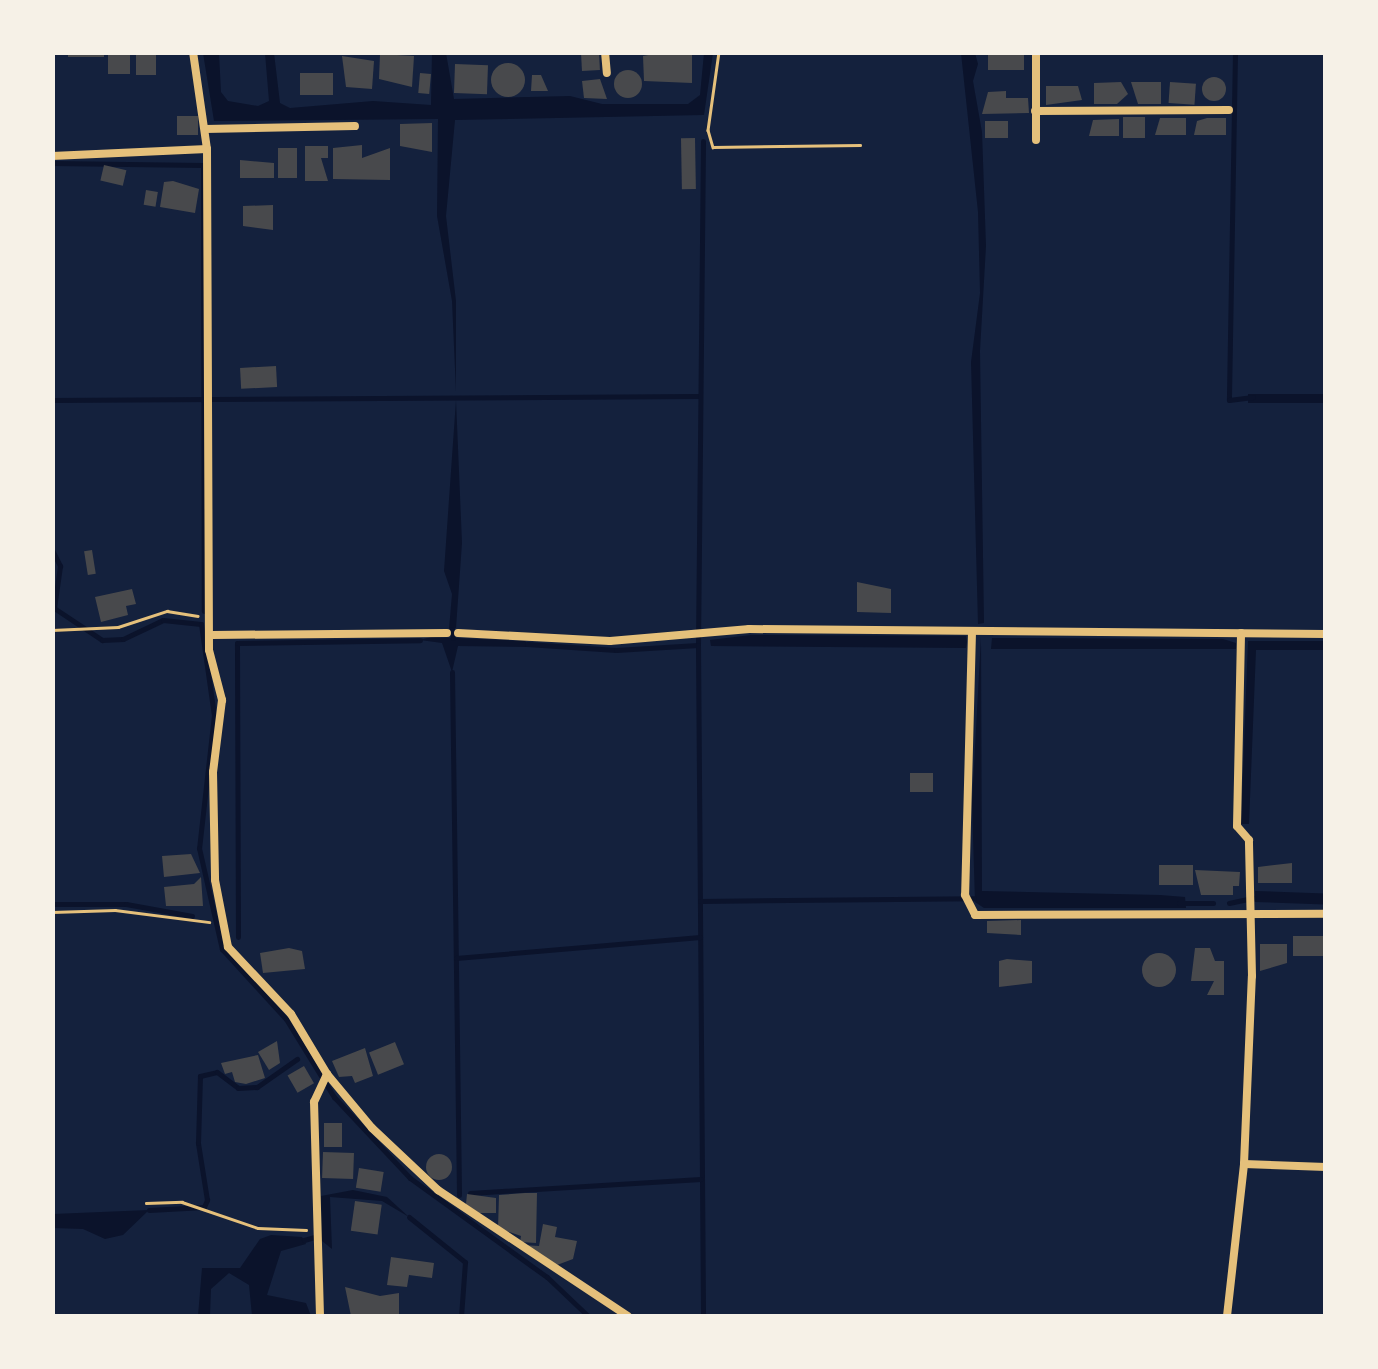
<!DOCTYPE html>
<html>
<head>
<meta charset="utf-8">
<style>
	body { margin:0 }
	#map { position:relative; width:1378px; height:1369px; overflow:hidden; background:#14213d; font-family:Overpass,sans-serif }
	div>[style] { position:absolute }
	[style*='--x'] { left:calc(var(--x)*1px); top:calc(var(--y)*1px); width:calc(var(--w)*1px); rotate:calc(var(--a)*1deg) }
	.water>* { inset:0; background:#0b132b; transform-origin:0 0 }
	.stream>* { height:5px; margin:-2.5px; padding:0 2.5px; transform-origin:2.5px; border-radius:2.5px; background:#0b132b }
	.building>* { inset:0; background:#48494c; transform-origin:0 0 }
	.round { border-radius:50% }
	.path>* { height:2.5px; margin:-1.25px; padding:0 1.25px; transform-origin:1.25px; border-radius:1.25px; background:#e5c07b }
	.minor>* { height:8px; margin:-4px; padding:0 4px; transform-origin:4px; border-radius:4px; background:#e5c07b }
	span { translate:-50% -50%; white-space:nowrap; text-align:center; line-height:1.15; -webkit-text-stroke:8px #f6f1e7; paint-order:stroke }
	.frame { position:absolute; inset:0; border:55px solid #f6f1e7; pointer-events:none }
</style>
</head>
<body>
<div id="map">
	<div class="water">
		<div style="clip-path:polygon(432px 52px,446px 53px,454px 99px,570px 96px,602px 104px,688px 104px,700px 95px,704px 53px,713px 53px,704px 115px,455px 120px,446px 216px,456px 301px,456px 392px,452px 301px,437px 216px,438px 119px,214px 121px,203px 53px,219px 53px,221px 92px,228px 101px,258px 106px,269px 101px,265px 53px,274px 53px,280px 103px,290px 108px,373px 101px,431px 105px)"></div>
		<div style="clip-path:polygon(961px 53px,975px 53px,978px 64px,973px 81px,982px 132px,986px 246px,980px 351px,984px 623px,978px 624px,971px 362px,980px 293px,978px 212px)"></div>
		<div style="left:1325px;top:394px;width:9px;height:77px;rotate:90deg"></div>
		<div style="clip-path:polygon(456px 400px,462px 543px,456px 628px,449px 629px,452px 594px,444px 571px)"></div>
		<div style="clip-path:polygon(751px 635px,966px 636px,967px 642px,966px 648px,711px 646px,710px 640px)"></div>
		<div style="clip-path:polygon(431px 637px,525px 641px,530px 647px,458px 646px,452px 672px,442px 643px,420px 640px)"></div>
		<div style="clip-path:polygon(981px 637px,982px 891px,1160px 895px,1185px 897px,1186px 908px,984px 908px,975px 902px,972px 803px)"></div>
		<div style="clip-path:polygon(992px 638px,1223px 639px,1236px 643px,1236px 649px,991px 649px)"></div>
		<div style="clip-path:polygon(1248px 641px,1325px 641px,1325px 650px,1256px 650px,1249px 824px,1241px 824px)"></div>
		<div style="left:1255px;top:891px;width:70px;height:11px;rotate:2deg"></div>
		<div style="clip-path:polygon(353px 1190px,387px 1197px,409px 1217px,382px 1201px,330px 1197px,332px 1249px,322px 1241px,321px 1196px)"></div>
		<div style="clip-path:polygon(149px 1210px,123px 1235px,105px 1239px,83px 1229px,53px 1228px,53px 1214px)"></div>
		<div style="clip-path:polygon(271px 1235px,302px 1237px,306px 1244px,281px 1251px,267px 1295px,306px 1303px,311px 1316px,252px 1316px,249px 1285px,229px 1273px,211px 1289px,210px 1316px,198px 1316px,202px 1268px,240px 1268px,260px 1239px)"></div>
	</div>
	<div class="stream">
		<div style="--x:1235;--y:52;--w:348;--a:91"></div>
		<div style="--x:1229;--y:400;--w:24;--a:-7"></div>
		<div style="--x:52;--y:163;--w:151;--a:0.8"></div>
		<div style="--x:203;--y:165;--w:446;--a:89.9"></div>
		<div style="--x:52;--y:400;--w:646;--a:-0.35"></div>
		<div style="--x:52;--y:550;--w:18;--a:63"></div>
		<div style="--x:60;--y:566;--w:42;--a:98.1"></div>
		<div style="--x:54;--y:608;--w:58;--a:33.7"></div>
		<div style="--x:102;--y:640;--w:21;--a:-3"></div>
		<div style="--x:123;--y:639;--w:44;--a:-25.4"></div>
		<div style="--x:163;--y:620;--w:38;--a:6"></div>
		<div style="--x:201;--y:624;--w:92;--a:81.9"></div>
		<div style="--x:214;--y:715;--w:134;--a:96.4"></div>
		<div style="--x:199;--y:848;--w:104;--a:77.2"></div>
		<div style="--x:222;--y:949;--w:95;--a:47.6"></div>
		<div style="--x:286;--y:1019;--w:92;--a:58.4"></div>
		<div style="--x:334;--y:1097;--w:111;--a:46.8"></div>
		<div style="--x:410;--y:1178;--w:169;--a:35.9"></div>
		<div style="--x:547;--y:1277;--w:57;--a:43.6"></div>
		<div style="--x:452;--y:629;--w:9;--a:84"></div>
		<div style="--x:527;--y:644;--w:89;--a:3.9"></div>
		<div style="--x:616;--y:650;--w:82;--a:-3.5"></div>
		<div style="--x:698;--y:645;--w:504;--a:-89.43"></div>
		<div style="--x:698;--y:645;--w:671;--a:89.57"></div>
		<div style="--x:452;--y:672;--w:523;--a:89.23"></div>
		<div style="--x:700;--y:901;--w:274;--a:-0.6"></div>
		<div style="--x:1179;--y:903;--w:34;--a:0"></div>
		<div style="--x:1229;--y:903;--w:25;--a:-12"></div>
		<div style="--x:52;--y:904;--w:74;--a:0"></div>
		<div style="--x:126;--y:904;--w:67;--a:10.3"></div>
		<div style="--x:238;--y:937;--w:294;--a:-90.2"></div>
		<div style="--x:237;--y:643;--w:183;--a:-0.9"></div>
		<div style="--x:456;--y:958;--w:245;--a:-4.9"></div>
		<div style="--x:470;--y:1193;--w:231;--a:-3.5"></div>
		<div style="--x:149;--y:1210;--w:55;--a:-3.1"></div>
		<div style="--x:204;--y:1207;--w:8;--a:-67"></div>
		<div style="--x:207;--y:1200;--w:58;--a:-99"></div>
		<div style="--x:198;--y:1143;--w:67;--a:-88.3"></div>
		<div style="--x:200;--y:1076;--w:17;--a:-13"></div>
		<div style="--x:217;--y:1072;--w:26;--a:37"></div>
		<div style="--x:238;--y:1088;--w:19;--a:-3"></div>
		<div style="--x:257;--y:1087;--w:49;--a:-35"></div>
		<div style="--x:409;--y:1217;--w:72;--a:38.8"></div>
		<div style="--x:465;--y:1262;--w:54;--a:94.2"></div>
		<div style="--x:304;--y:1240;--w:15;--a:-16"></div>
	</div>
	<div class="building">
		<div style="left:68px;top:52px;width:36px;height:5px"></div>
		<div style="left:599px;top:52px;width:18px;height:18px;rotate:87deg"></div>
		<div style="clip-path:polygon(665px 52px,692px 55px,692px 83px,644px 81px,643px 56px)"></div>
		<div style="left:988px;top:52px;width:36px;height:18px"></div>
		<div style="left:108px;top:53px;width:22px;height:21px"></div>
		<div style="left:136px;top:53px;width:20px;height:22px"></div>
		<div style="clip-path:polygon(380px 54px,414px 56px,412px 87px,379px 79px)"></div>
		<div style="clip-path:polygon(342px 56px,374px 61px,372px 89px,346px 87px)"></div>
		<div class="round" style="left:491px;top:63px;width:34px;height:34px"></div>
		<div style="left:455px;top:64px;width:33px;height:29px;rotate:2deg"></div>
		<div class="round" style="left:614px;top:70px;width:28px;height:28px"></div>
		<div style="left:300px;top:73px;width:33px;height:22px"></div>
		<div style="left:420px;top:73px;width:11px;height:20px;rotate:5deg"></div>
		<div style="clip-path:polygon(532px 75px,541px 75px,548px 91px,531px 91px)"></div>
		<div class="round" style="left:1202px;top:77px;width:24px;height:24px"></div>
		<div style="clip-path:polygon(600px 79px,607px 99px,584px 98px,582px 81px)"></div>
		<div style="clip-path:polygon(1121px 82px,1128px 94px,1117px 104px,1094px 104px,1094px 83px)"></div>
		<div style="clip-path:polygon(1131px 82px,1161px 82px,1161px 104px,1138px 104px)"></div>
		<div style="left:1170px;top:82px;width:26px;height:21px;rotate:4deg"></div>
		<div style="clip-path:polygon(1046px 86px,1078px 86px,1082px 100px,1046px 105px)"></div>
		<div style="clip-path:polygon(1006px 91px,1006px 98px,1028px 98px,1029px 113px,982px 114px,988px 92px)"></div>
		<div style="left:198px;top:116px;width:19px;height:21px;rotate:90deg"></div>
		<div style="left:1123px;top:117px;width:22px;height:21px"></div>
		<div style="clip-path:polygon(1160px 118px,1186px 118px,1186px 135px,1155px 135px)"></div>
		<div style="clip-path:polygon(1207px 118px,1226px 118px,1226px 135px,1194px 135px,1197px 121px)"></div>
		<div style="clip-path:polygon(1119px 119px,1119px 136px,1089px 136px,1093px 120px)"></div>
		<div style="left:1008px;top:121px;width:17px;height:23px;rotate:90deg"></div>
		<div style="clip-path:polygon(432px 123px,432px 152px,400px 146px,400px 124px)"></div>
		<div style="left:695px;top:138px;width:51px;height:14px;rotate:89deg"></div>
		<div style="clip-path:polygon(362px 145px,362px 158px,390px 148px,390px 180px,333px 179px,333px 148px)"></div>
		<div style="clip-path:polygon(305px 146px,328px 146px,328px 158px,321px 158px,328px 181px,305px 181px)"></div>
		<div style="left:278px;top:148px;width:19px;height:30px"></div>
		<div style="clip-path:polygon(240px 160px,274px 163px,274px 178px,240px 178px)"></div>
		<div style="left:104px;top:165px;width:23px;height:16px;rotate:13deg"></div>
		<div style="clip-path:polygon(173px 181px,199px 189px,195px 213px,160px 207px,164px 182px)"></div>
		<div style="left:146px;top:190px;width:12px;height:15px;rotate:9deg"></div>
		<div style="clip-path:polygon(273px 205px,273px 230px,243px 226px,243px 206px)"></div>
		<div style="left:276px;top:366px;width:21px;height:36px;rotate:87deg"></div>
		<div style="left:92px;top:550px;width:24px;height:8px;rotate:81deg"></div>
		<div style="clip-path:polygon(857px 582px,891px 589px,891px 613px,857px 612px)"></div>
		<div style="clip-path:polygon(132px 589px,136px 604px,126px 606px,128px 615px,101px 622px,95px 597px)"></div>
		<div style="left:910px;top:773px;width:23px;height:19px"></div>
		<div style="clip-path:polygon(191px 854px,200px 873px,164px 877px,162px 856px)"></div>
		<div style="clip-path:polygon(1292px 863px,1292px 883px,1258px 883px,1258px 867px)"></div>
		<div style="left:1159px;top:865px;width:34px;height:20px"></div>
		<div style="clip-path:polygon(1195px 870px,1240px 872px,1239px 886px,1233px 886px,1233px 895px,1201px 895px)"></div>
		<div style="clip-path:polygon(201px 877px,203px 906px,166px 906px,164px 887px,194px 884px)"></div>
		<div style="clip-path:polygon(1021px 920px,1021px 935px,987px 933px,987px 921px)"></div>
		<div style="left:1293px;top:936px;width:32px;height:20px"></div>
		<div style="clip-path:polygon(1260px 944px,1287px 944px,1287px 963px,1260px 971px)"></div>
		<div style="clip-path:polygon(289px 948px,302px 951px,305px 969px,263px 973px,260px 953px)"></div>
		<div style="clip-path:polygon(1195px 948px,1210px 948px,1215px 961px,1224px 961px,1224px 995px,1207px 995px,1214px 981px,1191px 981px)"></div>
		<div class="round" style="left:1142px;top:953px;width:34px;height:34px"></div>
		<div style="clip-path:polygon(1007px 959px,1032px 961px,1032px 983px,999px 987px,999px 961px)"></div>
		<div style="clip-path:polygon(277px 1041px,280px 1063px,269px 1070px,258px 1052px)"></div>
		<div style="left:395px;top:1042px;width:24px;height:28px;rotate:68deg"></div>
		<div style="clip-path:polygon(365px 1048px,373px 1076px,355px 1083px,352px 1076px,339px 1077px,332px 1061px)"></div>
		<div style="clip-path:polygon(258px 1055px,265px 1078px,246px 1084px,235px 1082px,232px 1072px,225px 1074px,221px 1063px)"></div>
		<div style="left:304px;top:1066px;width:20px;height:19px;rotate:60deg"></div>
		<div style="left:324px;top:1123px;width:18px;height:24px"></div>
		<div style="left:323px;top:1152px;width:31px;height:26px;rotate:2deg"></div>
		<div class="round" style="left:426px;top:1154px;width:26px;height:26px"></div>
		<div style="left:359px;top:1168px;width:25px;height:20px;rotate:9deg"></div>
		<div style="clip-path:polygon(525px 1193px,537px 1193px,536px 1243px,520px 1242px,521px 1236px,498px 1228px,499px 1195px)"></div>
		<div style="clip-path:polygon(467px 1194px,496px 1198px,496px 1213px,479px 1213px,466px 1204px)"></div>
		<div style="left:355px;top:1201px;width:27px;height:30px;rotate:8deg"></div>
		<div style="clip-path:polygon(543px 1224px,557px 1227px,555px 1237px,577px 1241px,573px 1259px,557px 1265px,522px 1245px,539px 1246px)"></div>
		<div style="clip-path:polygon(391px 1257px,434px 1263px,432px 1278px,409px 1275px,407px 1287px,387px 1285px)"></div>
		<div style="clip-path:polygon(345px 1287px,380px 1296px,399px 1293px,399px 1316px,351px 1316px)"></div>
	</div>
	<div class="path">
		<div style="--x:719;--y:52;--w:79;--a:98"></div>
		<div style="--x:708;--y:130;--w:18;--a:74"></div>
		<div style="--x:713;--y:147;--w:147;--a:-0.8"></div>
		<div style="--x:52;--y:630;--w:66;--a:-2.6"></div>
		<div style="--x:118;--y:627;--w:52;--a:-18.1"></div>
		<div style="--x:167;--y:611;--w:31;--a:9"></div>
		<div style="--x:52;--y:912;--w:63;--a:-1.8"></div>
		<div style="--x:115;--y:910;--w:95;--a:7.3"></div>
		<div style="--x:146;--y:1203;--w:36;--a:-2"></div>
		<div style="--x:182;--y:1202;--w:80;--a:18.9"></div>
		<div style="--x:258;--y:1228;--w:48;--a:2.4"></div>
	</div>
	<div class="minor">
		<div style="--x:605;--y:52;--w:21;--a:85"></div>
		<div style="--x:1035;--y:111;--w:194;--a:-0.3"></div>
		<div style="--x:205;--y:129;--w:150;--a:-1.1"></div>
		<div style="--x:1036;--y:140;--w:88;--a:-90"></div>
		<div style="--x:207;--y:149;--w:501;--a:89.77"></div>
		<div style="--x:209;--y:650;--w:52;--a:75.4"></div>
		<div style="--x:222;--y:700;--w:73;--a:97.1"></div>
		<div style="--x:213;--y:772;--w:108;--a:88.9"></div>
		<div style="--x:215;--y:880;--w:68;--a:79"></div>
		<div style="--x:228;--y:947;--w:92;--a:46.8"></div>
		<div style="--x:291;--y:1014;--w:70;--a:59"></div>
		<div style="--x:327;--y:1074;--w:70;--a:50.2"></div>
		<div style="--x:372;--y:1128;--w:91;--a:43.2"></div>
		<div style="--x:438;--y:1190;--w:228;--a:33.6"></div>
		<div style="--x:52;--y:156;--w:155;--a:-2.6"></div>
		<div style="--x:207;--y:149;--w:98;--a:-98.2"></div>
		<div style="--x:972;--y:632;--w:263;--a:91.5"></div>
		<div style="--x:965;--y:895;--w:22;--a:63"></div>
		<div style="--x:975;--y:915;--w:351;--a:-0.2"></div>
		<div style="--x:458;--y:633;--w:152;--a:3"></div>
		<div style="--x:610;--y:641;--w:140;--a:-4.9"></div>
		<div style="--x:749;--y:629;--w:577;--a:0.5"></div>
		<div style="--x:212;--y:635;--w:235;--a:-0.5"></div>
		<div style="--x:1244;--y:1164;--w:82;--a:2.1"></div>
		<div style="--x:320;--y:1316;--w:214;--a:-91.6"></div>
		<div style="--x:314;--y:1102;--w:31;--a:-65"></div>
		<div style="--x:1227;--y:1316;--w:153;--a:-83.6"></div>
		<div style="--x:1244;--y:1164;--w:188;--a:-87.6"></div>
		<div style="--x:1252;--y:976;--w:136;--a:-91.3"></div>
		<div style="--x:1249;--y:840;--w:18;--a:-131"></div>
		<div style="--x:1237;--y:826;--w:193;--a:-88.8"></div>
	</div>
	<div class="frame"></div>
</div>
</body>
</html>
